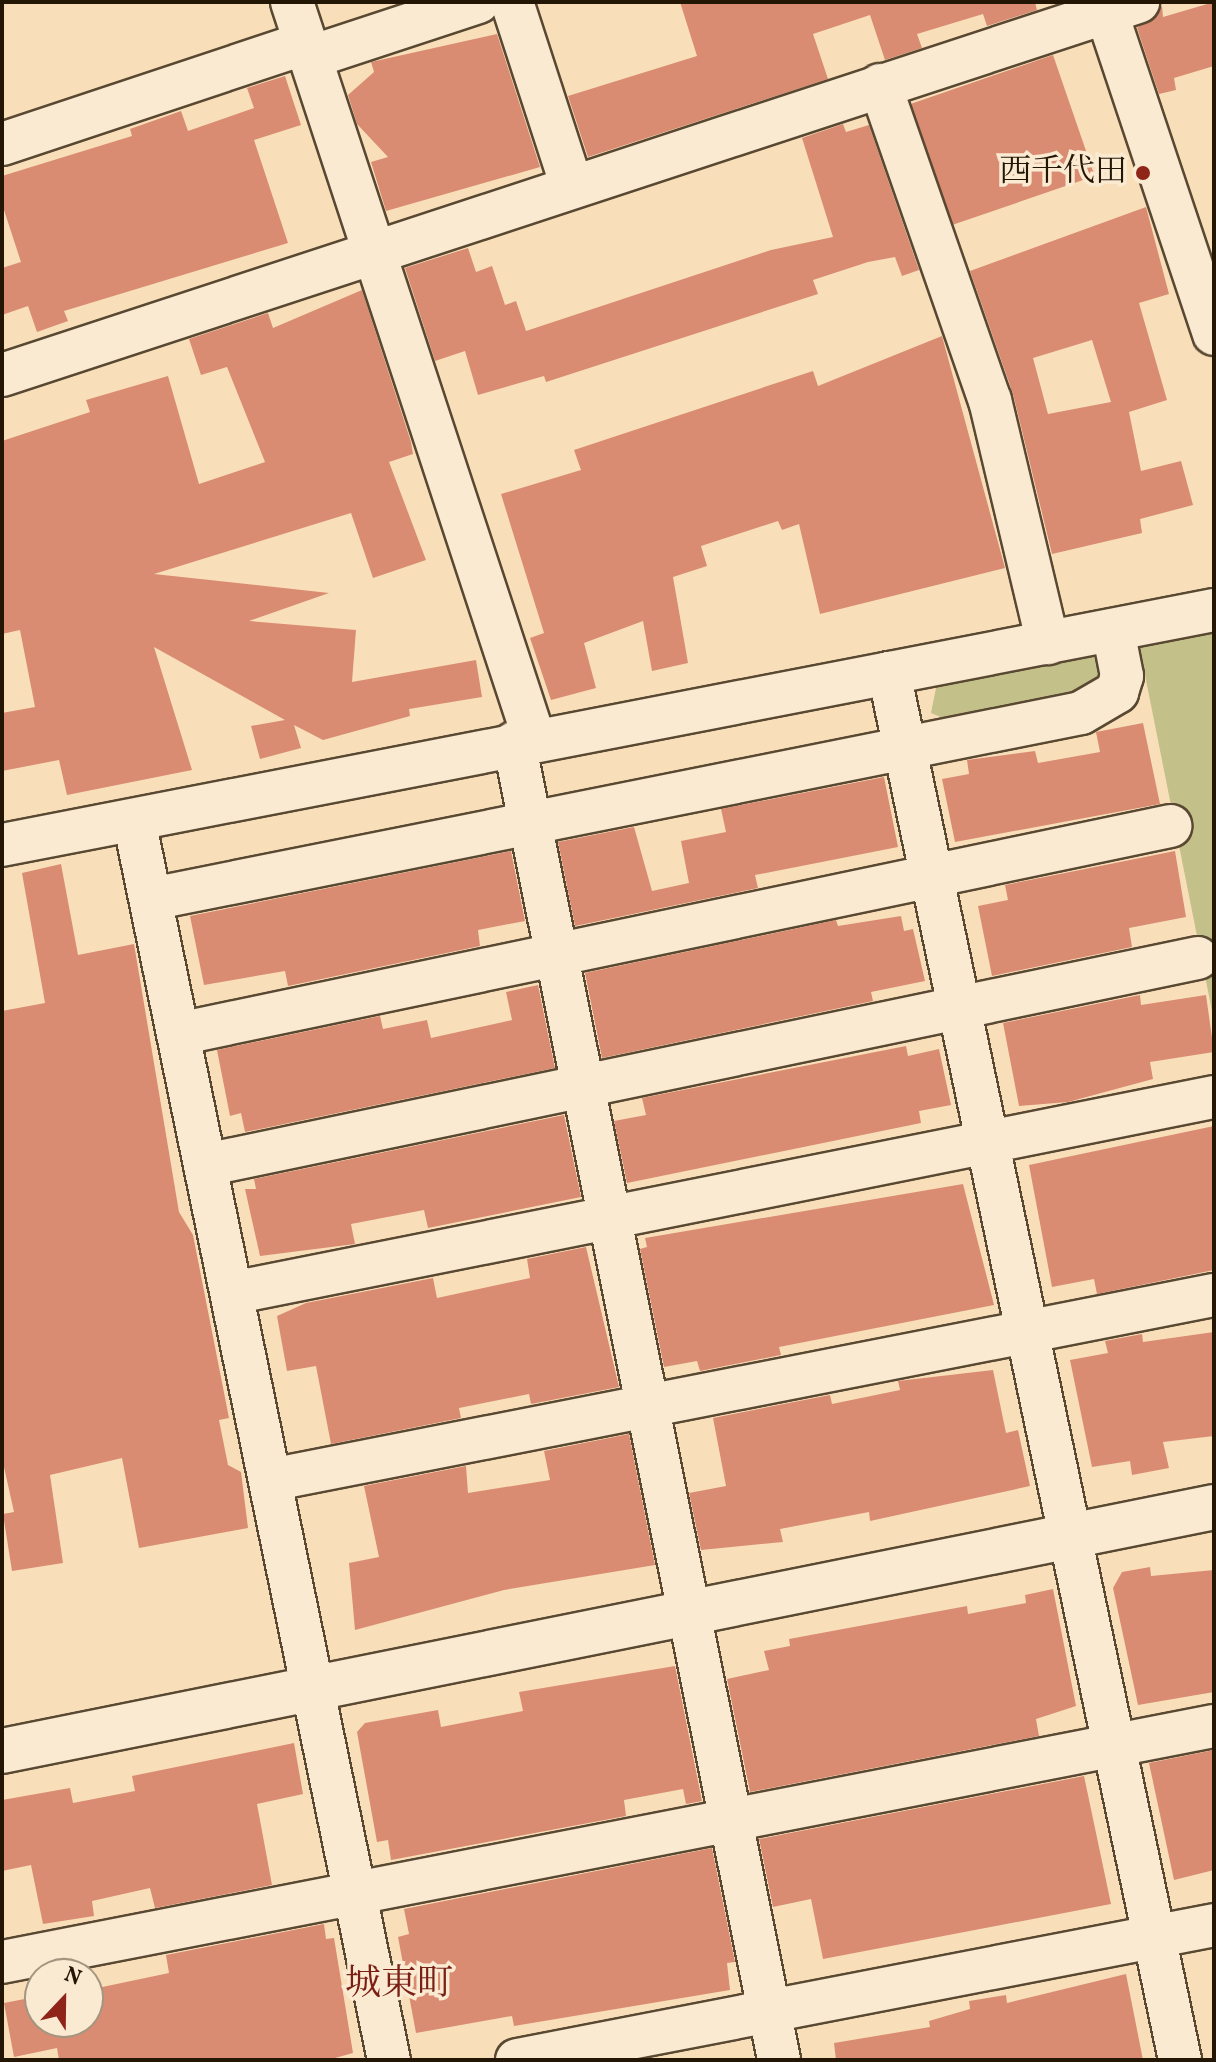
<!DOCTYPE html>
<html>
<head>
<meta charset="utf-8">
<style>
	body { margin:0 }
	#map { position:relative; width:1216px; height:2062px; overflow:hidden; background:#f8dfb9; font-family:Vollkorn,"Noto Serif JP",serif }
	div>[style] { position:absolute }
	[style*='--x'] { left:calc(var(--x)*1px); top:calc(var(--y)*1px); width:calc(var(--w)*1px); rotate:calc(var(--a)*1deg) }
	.green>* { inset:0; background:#c4c08a }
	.building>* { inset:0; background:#da8c72; transform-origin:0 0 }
	.roads { filter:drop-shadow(2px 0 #594832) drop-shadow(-2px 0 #594832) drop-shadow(0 2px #594832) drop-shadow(0 -2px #594832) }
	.street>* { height:42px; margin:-21px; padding:0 21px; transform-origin:21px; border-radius:21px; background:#faead2 }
	.secondary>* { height:44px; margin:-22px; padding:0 22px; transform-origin:22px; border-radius:22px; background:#faead2 }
	.dots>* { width:22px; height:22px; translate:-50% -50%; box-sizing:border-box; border:4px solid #faead2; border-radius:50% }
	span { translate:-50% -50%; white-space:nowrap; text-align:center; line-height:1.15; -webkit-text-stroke:7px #faead2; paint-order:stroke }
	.poi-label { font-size:32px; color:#241605 }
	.right { translate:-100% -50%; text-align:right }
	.quarter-label { font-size:36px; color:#7a1f14 }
	.frame { position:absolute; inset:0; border:4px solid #241605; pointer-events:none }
	.north { position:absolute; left:24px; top:1958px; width:80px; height:80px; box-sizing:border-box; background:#faead2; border:2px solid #a49580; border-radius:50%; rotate:22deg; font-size:22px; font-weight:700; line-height:32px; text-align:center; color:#241605 }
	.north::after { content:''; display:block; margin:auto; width:28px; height:36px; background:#8f2418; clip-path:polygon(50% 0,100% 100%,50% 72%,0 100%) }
</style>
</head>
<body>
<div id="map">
	<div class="green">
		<div style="clip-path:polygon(1214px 631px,1214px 1021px,1139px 645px)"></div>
		<div style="clip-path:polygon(1089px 651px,1102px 656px,1102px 691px,952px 722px,931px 713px,937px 683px)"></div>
	</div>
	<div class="building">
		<div style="clip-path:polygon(680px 2px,1035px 2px,1037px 10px,987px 26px,983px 14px,917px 34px,922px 48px,885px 60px,870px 15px,813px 34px,828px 79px,588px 157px,568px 96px,697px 56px)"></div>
		<div style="clip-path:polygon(1214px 2px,1214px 66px,1174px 78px,1176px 90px,1159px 94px,1137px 28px,1162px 6px,1163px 17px)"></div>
		<div style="clip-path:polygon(497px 34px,540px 167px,386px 211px,371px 162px,388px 157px,357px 124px,348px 95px,374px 72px,371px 62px)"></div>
		<div style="left:1053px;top:55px;width:128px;height:150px;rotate:71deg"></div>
		<div style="clip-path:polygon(285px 76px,301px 125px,254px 140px,288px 243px,64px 311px,68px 321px,37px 332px,28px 306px,2px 315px,2px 268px,21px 262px,2px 204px,2px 176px,132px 136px,130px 129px,181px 111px,188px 131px,254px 108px,247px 88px)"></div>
		<div style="clip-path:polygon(843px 124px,846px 132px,869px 125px,919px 270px,902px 276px,895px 257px,868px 262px,813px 280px,818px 294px,546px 382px,544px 376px,478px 395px,465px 351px,435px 361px,405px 268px,468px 248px,476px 272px,492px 266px,505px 305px,516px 301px,526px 331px,771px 250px,833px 237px,802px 138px)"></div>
		<div style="clip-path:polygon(evenodd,1146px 207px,1169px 294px,1139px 303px,1167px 400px,1129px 412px,1141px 471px,1181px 461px,1193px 505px,1140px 519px,1142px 533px,1052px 554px,1013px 394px,970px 271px,1146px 207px,1092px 340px,1111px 402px,1048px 414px,1033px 358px,1092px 340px)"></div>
		<div style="clip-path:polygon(362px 290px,411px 442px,413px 454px,389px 462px,426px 560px,373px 578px,351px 513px,154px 574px,329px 593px,249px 621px,356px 630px,352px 682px,476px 660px,482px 697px,409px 709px,410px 716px,323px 740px,294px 725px,301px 748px,260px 759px,251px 726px,285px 720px,154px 647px,192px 770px,67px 795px,59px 760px,2px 771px,2px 713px,35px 707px,20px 630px,2px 634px,2px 441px,90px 412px,86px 400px,168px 376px,199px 484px,265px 462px,227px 367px,201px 375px,189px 339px,268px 313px,273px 328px)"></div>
		<div style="clip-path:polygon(942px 336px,1005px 568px,820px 614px,799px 524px,782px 530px,778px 521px,701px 546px,707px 566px,673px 577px,688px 663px,652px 671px,643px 621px,584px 643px,596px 688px,551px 700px,530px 638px,544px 633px,501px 494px,581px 470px,574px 450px,813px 371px,818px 386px)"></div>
		<div style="clip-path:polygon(1143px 723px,1160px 804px,955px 842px,942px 779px,969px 774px,967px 760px,1035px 751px,1038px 763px,1100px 752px,1096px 732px)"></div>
		<div style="clip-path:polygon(884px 777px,898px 847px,755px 875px,758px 888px,575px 926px,558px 842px,634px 827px,652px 891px,689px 883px,681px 841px,726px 832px,721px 809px)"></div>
		<div style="clip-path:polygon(511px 851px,525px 921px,478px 930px,480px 946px,288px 986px,285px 971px,204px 985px,190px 916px)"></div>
		<div style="clip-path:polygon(1175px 851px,1186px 917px,1129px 928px,1132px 947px,992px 976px,978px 906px,1008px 900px,1005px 885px)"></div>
		<div style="clip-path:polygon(61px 864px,78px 955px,134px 944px,179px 1212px,193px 1235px,229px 1418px,219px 1420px,228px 1465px,241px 1472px,248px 1528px,139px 1548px,122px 1458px,50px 1475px,63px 1563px,12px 1571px,3px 1514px,14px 1512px,2px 1458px,2px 1011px,45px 1003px,22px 873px)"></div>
		<div style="clip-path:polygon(901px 916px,904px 931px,913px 929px,925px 981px,871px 992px,873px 1001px,602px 1058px,585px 973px,836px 920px,838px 926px)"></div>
		<div style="clip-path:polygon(538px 985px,555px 1068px,245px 1132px,241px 1113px,230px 1116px,217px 1050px,380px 1016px,383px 1029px,427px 1020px,431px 1038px,512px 1020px,506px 992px)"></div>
		<div style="clip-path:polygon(1140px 995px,1141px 1005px,1206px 995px,1214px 1052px,1150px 1062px,1153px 1079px,1068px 1102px,1019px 1106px,1003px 1023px)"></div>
		<div style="clip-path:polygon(906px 1046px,908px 1056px,939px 1049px,951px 1105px,919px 1111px,921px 1123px,627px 1183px,614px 1121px,646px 1115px,642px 1098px)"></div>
		<div style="clip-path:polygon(564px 1115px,581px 1197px,428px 1228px,424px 1210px,351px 1224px,355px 1244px,260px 1256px,245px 1189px,256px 1189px,254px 1179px)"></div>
		<div style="clip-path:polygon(1214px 1126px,1214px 1270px,1097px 1294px,1094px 1279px,1052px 1287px,1029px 1165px)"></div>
		<div style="clip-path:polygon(963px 1184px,994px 1305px,779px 1347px,781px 1355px,700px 1371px,697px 1361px,664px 1367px,640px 1249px,647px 1247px,645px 1238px)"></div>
		<div style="clip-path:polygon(586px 1247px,619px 1387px,531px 1404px,529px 1394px,459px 1408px,461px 1418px,331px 1444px,316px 1366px,287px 1371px,277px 1316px,306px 1303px,433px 1278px,437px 1298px,530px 1278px,527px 1259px)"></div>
		<div style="clip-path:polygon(1214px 1332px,1214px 1436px,1163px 1442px,1169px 1468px,1132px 1475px,1130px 1461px,1092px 1467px,1070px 1360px,1108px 1353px,1105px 1341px,1142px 1334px,1143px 1342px)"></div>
		<div style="clip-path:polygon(993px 1370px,1006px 1433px,1018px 1430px,1030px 1486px,870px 1521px,869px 1512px,780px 1529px,783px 1542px,701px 1550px,689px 1493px,726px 1486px,713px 1418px,830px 1395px,832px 1404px,900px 1390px,898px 1381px)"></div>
		<div style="clip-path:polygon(629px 1434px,655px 1565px,504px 1590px,355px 1630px,349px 1563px,379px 1557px,364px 1486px,466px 1466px,468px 1493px,550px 1480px,544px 1451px)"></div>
		<div style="clip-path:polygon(1150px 1567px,1151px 1576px,1214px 1570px,1214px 1692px,1138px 1705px,1113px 1588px,1122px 1572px)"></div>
		<div style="clip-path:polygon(1053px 1589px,1076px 1706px,1036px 1719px,1039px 1736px,750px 1792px,727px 1679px,769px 1670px,764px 1651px,790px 1646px,789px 1639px,967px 1606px,968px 1614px,1026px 1603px,1025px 1595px)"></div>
		<div style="clip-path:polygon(675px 1666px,702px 1801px,686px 1804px,683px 1789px,624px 1800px,626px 1816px,391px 1860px,388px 1840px,377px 1842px,357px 1732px,365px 1723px,438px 1710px,441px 1727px,523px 1711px,519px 1692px)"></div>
		<div style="clip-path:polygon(294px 1743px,303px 1794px,257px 1804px,272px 1885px,155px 1908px,150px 1888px,92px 1901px,94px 1916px,43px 1924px,31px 1865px,2px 1871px,2px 1800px,70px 1788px,73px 1803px,135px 1791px,132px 1776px)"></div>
		<div style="clip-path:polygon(1214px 1750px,1214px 1870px,1174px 1880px,1149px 1763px)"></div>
		<div style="clip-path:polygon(1084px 1776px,1111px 1904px,823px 1959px,811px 1899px,773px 1907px,759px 1839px)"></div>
		<div style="clip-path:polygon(712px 1848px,735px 1962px,727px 1963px,730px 1990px,514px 2026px,512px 2016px,416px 2033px,398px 1937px,409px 1934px,404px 1909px)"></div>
		<div style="clip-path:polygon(324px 1924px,326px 1939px,334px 1938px,353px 2053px,328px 2060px,59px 2060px,57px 2048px,14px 2057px,4px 2003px,40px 1996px,40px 2022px,88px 2022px,88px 1990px,169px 1973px,166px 1955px)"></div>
		<div style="clip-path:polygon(1126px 1974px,1143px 2060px,836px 2060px,834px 2043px,930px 2027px,929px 2021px,970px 2009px,969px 2001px,1006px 1995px,1007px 2003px)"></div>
	</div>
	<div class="roads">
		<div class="street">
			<div style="--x:292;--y:2;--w:775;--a:71.8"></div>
			<div style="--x:512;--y:2;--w:194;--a:72"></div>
			<div style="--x:1103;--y:2;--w:350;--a:71.5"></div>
			<div style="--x:311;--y:57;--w:176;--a:-18.2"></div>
			<div style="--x:880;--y:85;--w:334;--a:70.8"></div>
			<div style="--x:990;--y:400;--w:250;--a:76.6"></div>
			<div style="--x:2;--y:144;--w:320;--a:-18.4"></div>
			<div style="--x:2;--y:375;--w:1196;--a:-18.18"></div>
			<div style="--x:889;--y:673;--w:1417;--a:78.15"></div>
			<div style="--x:514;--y:743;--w:1343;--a:78.62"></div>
			<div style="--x:134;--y:820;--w:1266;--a:78.38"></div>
			<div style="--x:2;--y:845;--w:1235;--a:-10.97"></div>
			<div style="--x:151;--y:899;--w:948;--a:-11.31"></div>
			<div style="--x:1081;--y:713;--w:42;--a:-30.3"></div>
			<div style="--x:1117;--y:692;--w:17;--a:-73"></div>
			<div style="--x:1122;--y:676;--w:47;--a:-101.1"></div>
			<div style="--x:178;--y:1034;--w:1014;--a:-11.84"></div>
			<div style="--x:205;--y:1165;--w:1014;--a:-11.78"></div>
			<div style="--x:232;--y:1293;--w:1001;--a:-11.29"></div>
			<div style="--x:270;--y:1480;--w:962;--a:-11.09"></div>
			<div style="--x:2;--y:1962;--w:1235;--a:-11.02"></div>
			<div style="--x:517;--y:2060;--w:710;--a:-10.96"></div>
		</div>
		<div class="secondary">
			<div style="--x:2;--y:1751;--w:1236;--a:-11.38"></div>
		</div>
	</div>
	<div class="dots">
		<div style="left:1143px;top:173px;background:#8f2418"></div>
	</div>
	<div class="poi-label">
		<span class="right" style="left:1127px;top:173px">西千代田</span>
	</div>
	<div class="quarter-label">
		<span style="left:399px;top:1986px">城東町</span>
	</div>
	<div class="frame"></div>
	<div class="north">N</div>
</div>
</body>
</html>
